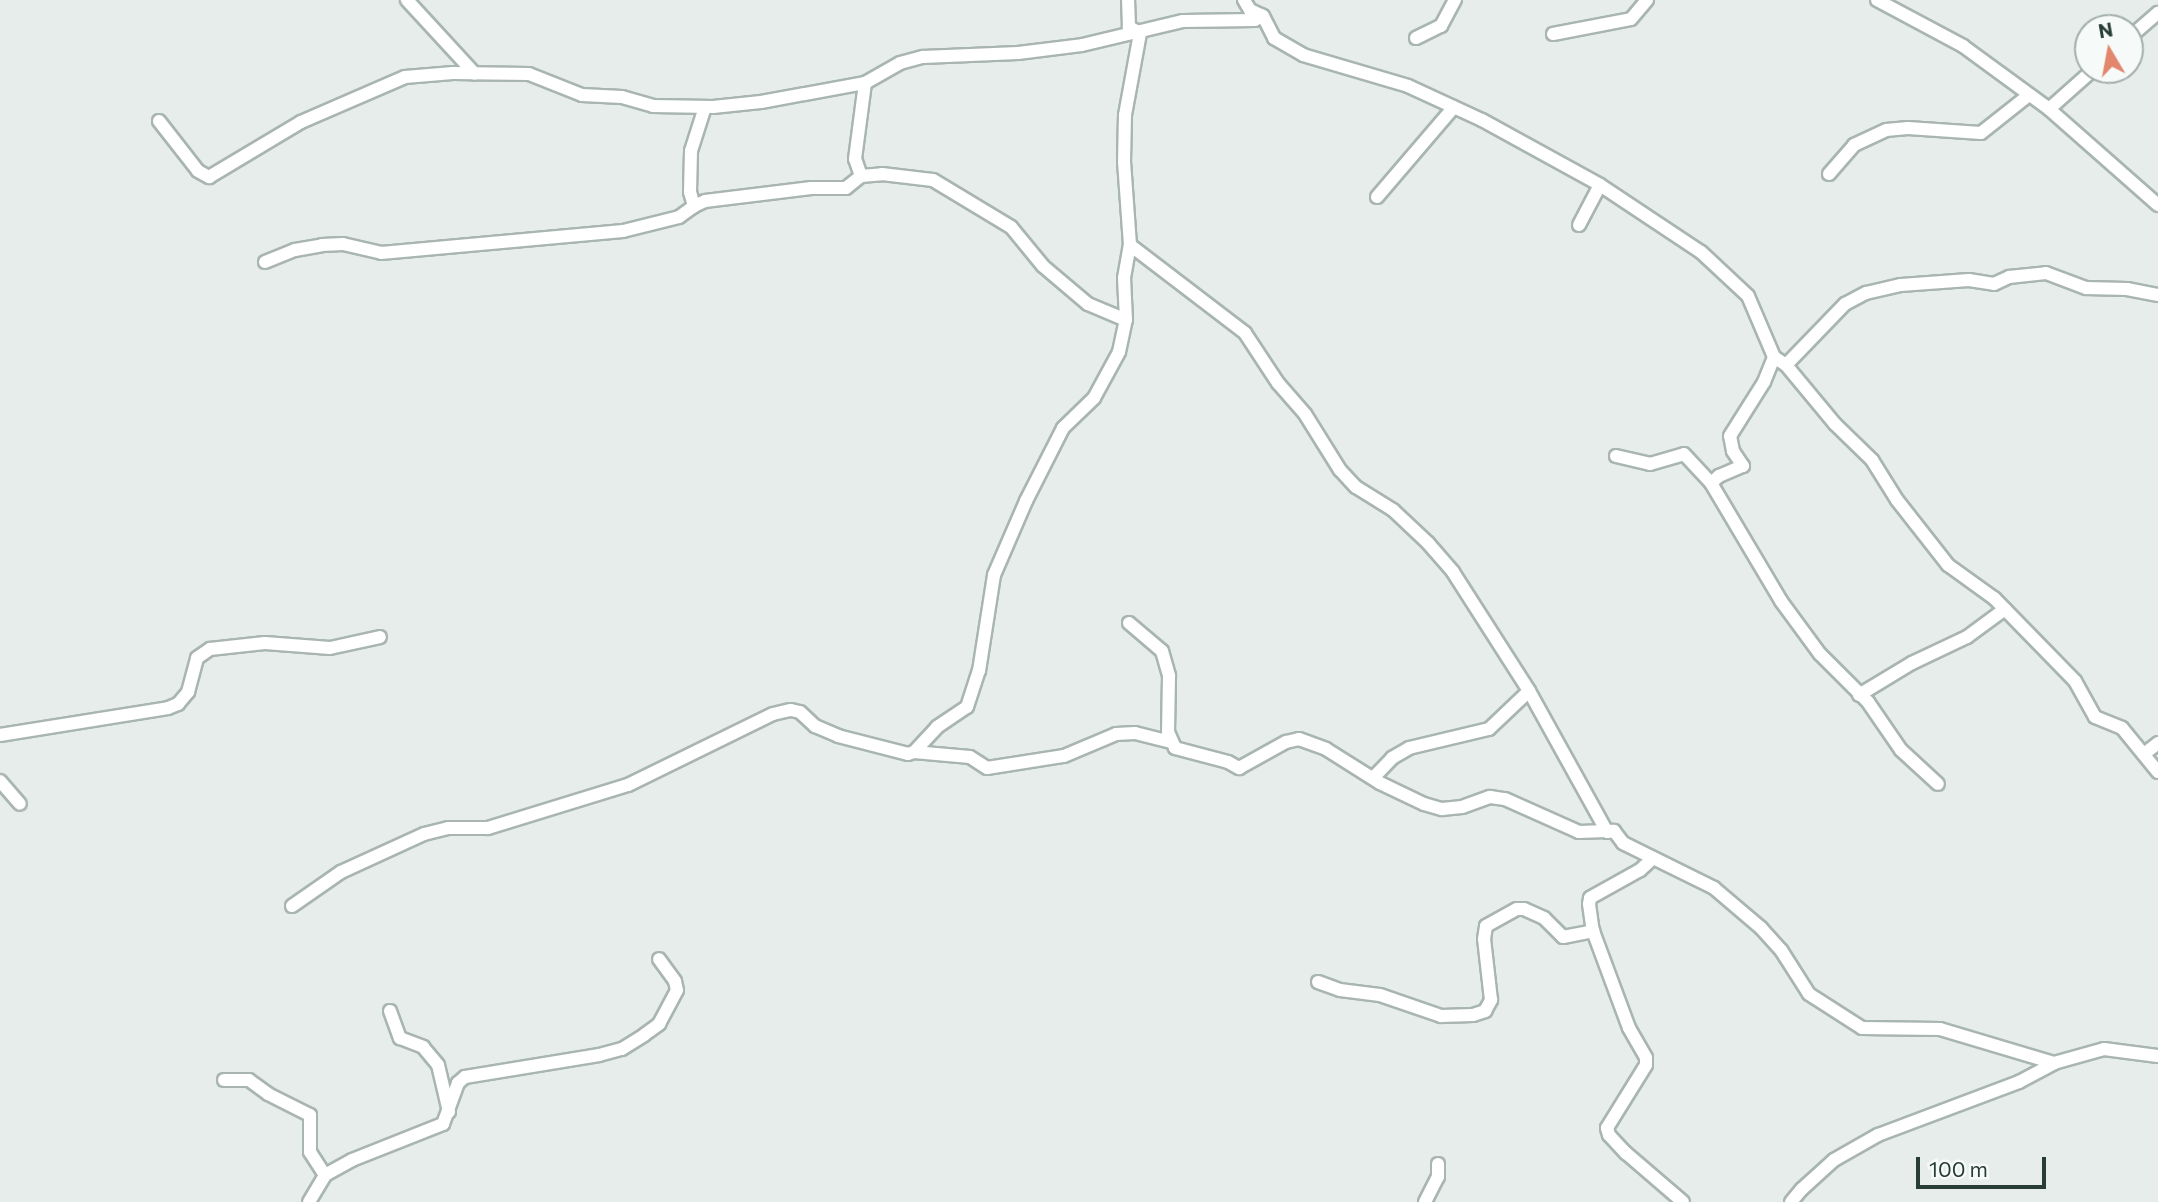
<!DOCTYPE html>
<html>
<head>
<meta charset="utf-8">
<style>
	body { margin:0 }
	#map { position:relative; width:2158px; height:1202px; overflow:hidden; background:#e6edea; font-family:Commissioner,sans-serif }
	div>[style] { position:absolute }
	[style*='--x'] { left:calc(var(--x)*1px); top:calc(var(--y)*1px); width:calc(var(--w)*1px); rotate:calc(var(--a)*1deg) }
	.roads { filter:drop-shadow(2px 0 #a9b5b0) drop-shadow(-2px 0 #a9b5b0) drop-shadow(0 2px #a9b5b0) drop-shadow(0 -2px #a9b5b0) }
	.minor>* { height:12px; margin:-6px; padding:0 6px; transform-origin:6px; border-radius:6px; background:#fff }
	span { translate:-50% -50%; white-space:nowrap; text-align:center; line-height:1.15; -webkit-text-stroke:5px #f6faf8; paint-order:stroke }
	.north { position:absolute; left:2074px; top:14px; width:70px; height:70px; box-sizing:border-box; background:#f6faf8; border:2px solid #a3aeaa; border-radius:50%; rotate:350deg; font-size:19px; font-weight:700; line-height:28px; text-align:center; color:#273d36 }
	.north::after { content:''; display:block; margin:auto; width:24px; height:32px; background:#e3866e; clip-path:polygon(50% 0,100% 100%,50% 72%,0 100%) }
	.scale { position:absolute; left:1916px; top:1157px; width:130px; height:32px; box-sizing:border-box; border:4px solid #273d36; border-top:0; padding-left:9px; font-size:21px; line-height:24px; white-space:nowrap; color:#273d36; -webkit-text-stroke:5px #f6faf8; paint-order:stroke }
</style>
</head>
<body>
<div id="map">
	<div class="roads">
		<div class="minor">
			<div style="--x:407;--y:0;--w:100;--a:47.4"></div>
			<div style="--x:1244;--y:0;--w:12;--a:59"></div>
			<div style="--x:1250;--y:10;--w:14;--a:25"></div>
			<div style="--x:1263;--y:16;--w:25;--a:63"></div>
			<div style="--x:1274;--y:38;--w:34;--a:30"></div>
			<div style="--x:1303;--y:55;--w:109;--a:16.4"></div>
			<div style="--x:1408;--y:86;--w:81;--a:24.7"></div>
			<div style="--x:1482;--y:120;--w:135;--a:28.8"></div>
			<div style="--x:1600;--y:185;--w:121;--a:33.6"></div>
			<div style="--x:1701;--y:252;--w:64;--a:43.1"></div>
			<div style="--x:1748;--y:296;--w:66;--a:66.9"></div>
			<div style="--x:1774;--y:357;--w:14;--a:34"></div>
			<div style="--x:1786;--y:365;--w:77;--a:50.3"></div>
			<div style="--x:1835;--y:424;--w:52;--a:44.2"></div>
			<div style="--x:1872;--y:460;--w:47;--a:58"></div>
			<div style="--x:1897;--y:500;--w:83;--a:51.9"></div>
			<div style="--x:1948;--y:565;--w:57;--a:35.7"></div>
			<div style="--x:1994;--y:598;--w:116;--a:45.7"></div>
			<div style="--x:2075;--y:681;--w:41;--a:60.9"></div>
			<div style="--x:2095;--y:717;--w:29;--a:22"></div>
			<div style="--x:2122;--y:728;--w:57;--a:50.7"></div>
			<div style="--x:1877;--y:0;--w:98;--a:28.1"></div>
			<div style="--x:1963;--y:46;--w:107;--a:36.2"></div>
			<div style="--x:2049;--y:109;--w:145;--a:41.4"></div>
			<div style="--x:1553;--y:34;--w:79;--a:-10.9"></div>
			<div style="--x:1631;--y:19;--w:25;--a:-50"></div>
			<div style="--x:2130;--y:37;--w:37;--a:-41"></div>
			<div style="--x:1416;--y:38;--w:28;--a:-26"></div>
			<div style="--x:1441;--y:26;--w:30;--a:-62"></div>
			<div style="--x:705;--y:107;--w:46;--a:107.7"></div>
			<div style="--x:691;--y:151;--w:41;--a:91.4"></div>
			<div style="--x:690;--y:192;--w:15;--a:74"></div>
			<div style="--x:694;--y:206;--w:12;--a:-24"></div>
			<div style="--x:705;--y:201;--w:107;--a:-7"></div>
			<div style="--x:811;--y:188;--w:35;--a:0"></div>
			<div style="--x:846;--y:188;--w:19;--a:-39"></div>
			<div style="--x:861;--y:176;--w:18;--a:-109"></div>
			<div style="--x:855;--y:159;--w:77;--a:-82.5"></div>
			<div style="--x:2049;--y:109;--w:59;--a:-41.6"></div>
			<div style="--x:159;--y:121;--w:63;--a:52"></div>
			<div style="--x:198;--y:171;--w:13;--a:29"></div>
			<div style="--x:209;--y:177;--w:107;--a:-30.9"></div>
			<div style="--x:301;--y:122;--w:113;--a:-23.4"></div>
			<div style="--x:405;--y:77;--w:48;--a:-4.8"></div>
			<div style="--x:453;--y:73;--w:76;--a:0.8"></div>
			<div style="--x:529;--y:74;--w:57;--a:21.6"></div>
			<div style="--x:582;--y:95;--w:40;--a:2.9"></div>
			<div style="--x:622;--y:97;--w:32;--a:16"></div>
			<div style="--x:653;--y:106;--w:60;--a:1"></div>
			<div style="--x:713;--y:107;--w:48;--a:-5.9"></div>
			<div style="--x:761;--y:102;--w:106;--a:-10.4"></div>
			<div style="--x:865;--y:83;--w:40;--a:-29.7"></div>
			<div style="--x:900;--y:63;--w:24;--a:-15"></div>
			<div style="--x:923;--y:57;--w:95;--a:-2.4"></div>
			<div style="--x:1018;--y:53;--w:64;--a:-7.1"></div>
			<div style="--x:1082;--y:45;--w:104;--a:-13.4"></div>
			<div style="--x:1183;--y:21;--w:72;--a:-0.8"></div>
			<div style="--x:1255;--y:20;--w:8;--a:-40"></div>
			<div style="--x:1829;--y:174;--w:38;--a:-49"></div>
			<div style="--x:1854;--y:145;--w:35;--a:-25"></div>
			<div style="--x:1886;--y:130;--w:22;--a:-5"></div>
			<div style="--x:1908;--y:128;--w:73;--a:3.9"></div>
			<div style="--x:1981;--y:133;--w:61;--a:-38.4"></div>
			<div style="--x:861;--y:176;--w:21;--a:-5"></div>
			<div style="--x:882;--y:174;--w:51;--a:6.7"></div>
			<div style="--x:933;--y:180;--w:91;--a:31.1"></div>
			<div style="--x:1011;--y:227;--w:50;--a:50.6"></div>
			<div style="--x:1043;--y:266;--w:59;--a:40.2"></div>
			<div style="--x:1088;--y:304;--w:41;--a:22.8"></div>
			<div style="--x:1377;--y:197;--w:118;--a:-49.5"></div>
			<div style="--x:1579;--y:225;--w:45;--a:-62.3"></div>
			<div style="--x:1130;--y:245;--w:145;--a:37.4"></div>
			<div style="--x:1245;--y:333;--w:60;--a:56.6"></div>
			<div style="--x:1278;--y:383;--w:41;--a:48.9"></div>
			<div style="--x:1305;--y:414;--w:66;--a:58"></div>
			<div style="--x:1340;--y:470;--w:23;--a:47"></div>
			<div style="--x:1356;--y:487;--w:44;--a:31.9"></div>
			<div style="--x:1393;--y:510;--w:48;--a:43.3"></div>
			<div style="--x:1428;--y:543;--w:38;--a:49"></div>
			<div style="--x:1453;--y:572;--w:141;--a:57.4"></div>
			<div style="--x:1529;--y:691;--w:161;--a:61"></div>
			<div style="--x:1607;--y:832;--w:7;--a:-8"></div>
			<div style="--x:1614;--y:831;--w:15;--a:53"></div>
			<div style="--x:1623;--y:843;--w:102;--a:26.3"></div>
			<div style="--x:1714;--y:888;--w:62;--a:40.4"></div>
			<div style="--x:1761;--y:928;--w:30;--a:48"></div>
			<div style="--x:1781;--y:950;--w:52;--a:57.5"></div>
			<div style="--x:1809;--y:994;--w:63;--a:32.7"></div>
			<div style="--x:1862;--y:1028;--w:78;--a:0.7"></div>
			<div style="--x:1940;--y:1029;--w:119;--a:16.6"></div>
			<div style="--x:265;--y:262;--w:32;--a:-22"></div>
			<div style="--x:295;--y:250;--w:27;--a:-10"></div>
			<div style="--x:322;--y:245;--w:21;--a:-3"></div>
			<div style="--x:343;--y:244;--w:39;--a:13"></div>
			<div style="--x:381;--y:253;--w:243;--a:-5.2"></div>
			<div style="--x:623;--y:231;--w:58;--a:-14"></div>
			<div style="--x:679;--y:217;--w:19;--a:-36"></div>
			<div style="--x:1786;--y:365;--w:85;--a:-46"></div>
			<div style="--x:1845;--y:304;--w:24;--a:-28"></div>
			<div style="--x:1866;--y:293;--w:36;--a:-13"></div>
			<div style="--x:1901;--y:285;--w:68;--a:-4.2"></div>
			<div style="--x:1969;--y:280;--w:25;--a:9"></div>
			<div style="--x:1994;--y:284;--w:17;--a:-25"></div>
			<div style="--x:2009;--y:277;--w:37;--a:-6"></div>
			<div style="--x:2046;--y:273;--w:43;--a:20.6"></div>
			<div style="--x:2086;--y:288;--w:41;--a:1.4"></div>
			<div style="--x:2127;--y:289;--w:32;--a:11"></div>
			<div style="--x:1616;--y:456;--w:35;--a:13"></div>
			<div style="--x:1650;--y:464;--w:35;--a:-16"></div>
			<div style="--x:1684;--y:454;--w:40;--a:47"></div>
			<div style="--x:1711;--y:483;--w:137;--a:59.3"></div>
			<div style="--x:1781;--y:601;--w:66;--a:53.7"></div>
			<div style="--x:1820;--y:654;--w:68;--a:45"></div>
			<div style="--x:1868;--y:702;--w:58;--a:55.5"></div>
			<div style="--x:1901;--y:750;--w:50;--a:42.6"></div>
			<div style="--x:1711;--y:483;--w:11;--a:-41"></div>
			<div style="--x:1719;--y:476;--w:26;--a:-23"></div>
			<div style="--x:1743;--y:466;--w:18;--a:-124"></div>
			<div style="--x:1733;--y:451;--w:15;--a:-101"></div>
			<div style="--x:1730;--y:436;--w:64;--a:-57.8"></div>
			<div style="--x:1764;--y:382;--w:27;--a:-68"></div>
			<div style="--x:1129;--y:623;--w:43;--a:40.3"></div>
			<div style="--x:1162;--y:651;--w:26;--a:74"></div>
			<div style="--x:1169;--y:676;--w:56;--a:91"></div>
			<div style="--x:1168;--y:732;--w:17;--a:66"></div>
			<div style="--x:1175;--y:748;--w:55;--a:14.8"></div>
			<div style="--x:1228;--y:762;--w:13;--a:29"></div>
			<div style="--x:1239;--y:768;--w:54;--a:-29"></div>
			<div style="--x:1286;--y:742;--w:13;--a:-13"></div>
			<div style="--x:1299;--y:739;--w:29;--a:20"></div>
			<div style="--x:1326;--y:749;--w:64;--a:32.2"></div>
			<div style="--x:1380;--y:783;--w:49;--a:25.5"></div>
			<div style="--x:1424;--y:804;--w:19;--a:16"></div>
			<div style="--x:1442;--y:809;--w:20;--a:-6"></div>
			<div style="--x:1462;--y:807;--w:30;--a:-20"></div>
			<div style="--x:1490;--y:797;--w:15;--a:8"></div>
			<div style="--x:1505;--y:799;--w:81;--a:24"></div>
			<div style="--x:1579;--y:832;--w:35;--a:-2"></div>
			<div style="--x:1859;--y:695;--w:62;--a:-31.1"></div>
			<div style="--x:1912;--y:663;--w:61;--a:-25.3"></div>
			<div style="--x:1967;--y:637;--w:47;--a:-36.4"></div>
			<div style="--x:0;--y:735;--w:170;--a:-9.1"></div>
			<div style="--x:168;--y:708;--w:11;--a:-22"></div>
			<div style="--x:178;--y:704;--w:16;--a:-50"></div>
			<div style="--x:188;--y:692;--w:35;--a:-75"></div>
			<div style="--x:197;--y:658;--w:16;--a:-35"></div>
			<div style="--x:210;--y:649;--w:55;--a:-6.2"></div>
			<div style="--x:265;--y:643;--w:65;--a:4.4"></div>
			<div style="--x:330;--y:648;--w:51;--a:-12.4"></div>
			<div style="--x:914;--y:752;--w:56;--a:5.1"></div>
			<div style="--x:970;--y:757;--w:20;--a:33"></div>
			<div style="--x:987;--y:768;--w:78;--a:-8.9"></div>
			<div style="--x:1064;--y:756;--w:56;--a:-22.9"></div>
			<div style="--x:1116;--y:734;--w:19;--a:-3"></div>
			<div style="--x:1135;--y:733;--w:36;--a:14"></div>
			<div style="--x:2144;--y:754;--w:18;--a:-38"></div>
			<div style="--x:1373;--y:778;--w:28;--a:-46"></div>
			<div style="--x:1392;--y:758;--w:20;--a:-30"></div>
			<div style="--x:1409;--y:748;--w:82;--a:-13.4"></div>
			<div style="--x:1489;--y:729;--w:55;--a:-43.5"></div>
			<div style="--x:0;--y:781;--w:30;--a:49"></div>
			<div style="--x:1653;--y:858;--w:18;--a:137"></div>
			<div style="--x:1640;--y:870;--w:57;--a:150.8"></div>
			<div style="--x:1590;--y:898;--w:6;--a:99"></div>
			<div style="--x:1589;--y:904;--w:27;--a:82"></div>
			<div style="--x:1593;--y:931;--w:103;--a:69.6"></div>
			<div style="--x:1629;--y:1028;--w:34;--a:60"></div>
			<div style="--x:1646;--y:1058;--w:7;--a:90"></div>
			<div style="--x:1646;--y:1065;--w:74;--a:121.8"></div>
			<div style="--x:1607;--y:1128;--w:7;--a:74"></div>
			<div style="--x:1609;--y:1135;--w:25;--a:47"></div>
			<div style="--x:1626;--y:1153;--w:75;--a:40.7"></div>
			<div style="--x:292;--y:906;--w:60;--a:-34.8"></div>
			<div style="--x:341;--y:872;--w:91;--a:-24.6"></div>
			<div style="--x:424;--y:834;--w:25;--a:-14"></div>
			<div style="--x:448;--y:828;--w:40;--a:0"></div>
			<div style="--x:488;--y:828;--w:146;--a:-17.1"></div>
			<div style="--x:628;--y:785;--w:161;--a:-26.1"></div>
			<div style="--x:773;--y:714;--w:18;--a:-13"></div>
			<div style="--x:791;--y:710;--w:9;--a:13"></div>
			<div style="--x:800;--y:712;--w:21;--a:43"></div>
			<div style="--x:815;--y:726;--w:25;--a:23"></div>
			<div style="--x:838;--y:736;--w:72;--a:14.4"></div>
			<div style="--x:908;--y:754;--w:6;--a:-18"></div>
			<div style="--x:914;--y:752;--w:34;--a:-47"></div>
			<div style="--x:937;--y:727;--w:36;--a:-34"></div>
			<div style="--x:967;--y:707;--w:38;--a:-72"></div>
			<div style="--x:979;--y:671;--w:97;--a:-81.1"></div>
			<div style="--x:994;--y:575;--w:81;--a:-66.6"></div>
			<div style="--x:1026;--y:501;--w:82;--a:-63.1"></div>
			<div style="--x:1063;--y:428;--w:43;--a:-44.1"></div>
			<div style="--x:1094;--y:398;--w:52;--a:-61.5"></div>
			<div style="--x:1119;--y:352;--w:33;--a:-78"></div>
			<div style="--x:1126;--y:320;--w:42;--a:-92.7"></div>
			<div style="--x:1124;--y:278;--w:34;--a:-80"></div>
			<div style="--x:1130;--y:245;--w:83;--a:-94.1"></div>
			<div style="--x:1124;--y:162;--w:47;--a:-88.8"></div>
			<div style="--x:1125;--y:115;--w:83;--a:-79.6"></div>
			<div style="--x:1140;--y:33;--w:13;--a:-151"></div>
			<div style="--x:1129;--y:27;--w:27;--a:-92"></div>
			<div style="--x:1318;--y:982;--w:23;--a:20"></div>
			<div style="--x:1340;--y:990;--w:40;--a:7.1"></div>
			<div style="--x:1380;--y:995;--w:65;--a:19"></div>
			<div style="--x:1441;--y:1016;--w:32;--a:-2"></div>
			<div style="--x:1473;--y:1015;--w:13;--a:-18"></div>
			<div style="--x:1485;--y:1011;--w:13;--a:-61"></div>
			<div style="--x:1491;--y:1000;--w:61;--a:-96.5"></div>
			<div style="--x:1484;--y:939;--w:13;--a:-81"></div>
			<div style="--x:1486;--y:926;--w:35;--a:-29"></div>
			<div style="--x:1517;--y:909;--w:7;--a:0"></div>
			<div style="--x:1524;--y:909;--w:22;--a:24"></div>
			<div style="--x:1544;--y:918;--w:27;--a:45"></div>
			<div style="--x:1563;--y:937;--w:31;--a:-11"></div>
			<div style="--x:390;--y:1011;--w:29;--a:70"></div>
			<div style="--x:400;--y:1038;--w:25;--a:21"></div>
			<div style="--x:423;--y:1047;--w:23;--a:50"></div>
			<div style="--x:438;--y:1065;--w:48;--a:76.8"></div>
			<div style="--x:224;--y:1080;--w:25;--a:0"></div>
			<div style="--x:249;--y:1080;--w:24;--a:36"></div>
			<div style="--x:268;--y:1094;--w:47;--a:26.6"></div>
			<div style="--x:310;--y:1115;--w:37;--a:90"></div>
			<div style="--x:310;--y:1152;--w:27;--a:57"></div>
			<div style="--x:309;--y:1202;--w:31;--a:-59"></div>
			<div style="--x:325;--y:1175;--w:31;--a:-29"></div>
			<div style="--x:352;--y:1160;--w:98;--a:-21.6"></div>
			<div style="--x:443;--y:1124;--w:44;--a:-69.9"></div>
			<div style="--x:458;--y:1083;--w:9;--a:-41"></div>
			<div style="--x:465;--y:1077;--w:136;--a:-9.3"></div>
			<div style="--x:599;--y:1055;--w:24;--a:-15"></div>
			<div style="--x:622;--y:1049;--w:26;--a:-32"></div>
			<div style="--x:644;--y:1035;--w:19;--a:-36"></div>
			<div style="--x:659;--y:1024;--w:38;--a:-62"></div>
			<div style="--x:677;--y:990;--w:9;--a:-103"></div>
			<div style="--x:675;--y:981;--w:27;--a:-126"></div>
			<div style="--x:1425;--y:1202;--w:28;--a:-63"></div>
			<div style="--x:1438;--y:1177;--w:13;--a:-90"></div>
			<div style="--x:1791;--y:1202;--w:17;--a:-50"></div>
			<div style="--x:1802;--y:1189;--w:43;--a:-42.2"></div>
			<div style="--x:1834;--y:1160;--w:51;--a:-29.6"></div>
			<div style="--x:1878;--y:1135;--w:151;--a:-20.6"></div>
			<div style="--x:2019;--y:1082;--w:40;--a:-28"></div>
			<div style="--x:2054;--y:1063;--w:52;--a:-15.6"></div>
			<div style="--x:2104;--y:1049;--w:54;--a:7.4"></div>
		</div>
	</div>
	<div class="north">N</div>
	<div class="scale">100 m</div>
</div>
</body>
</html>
